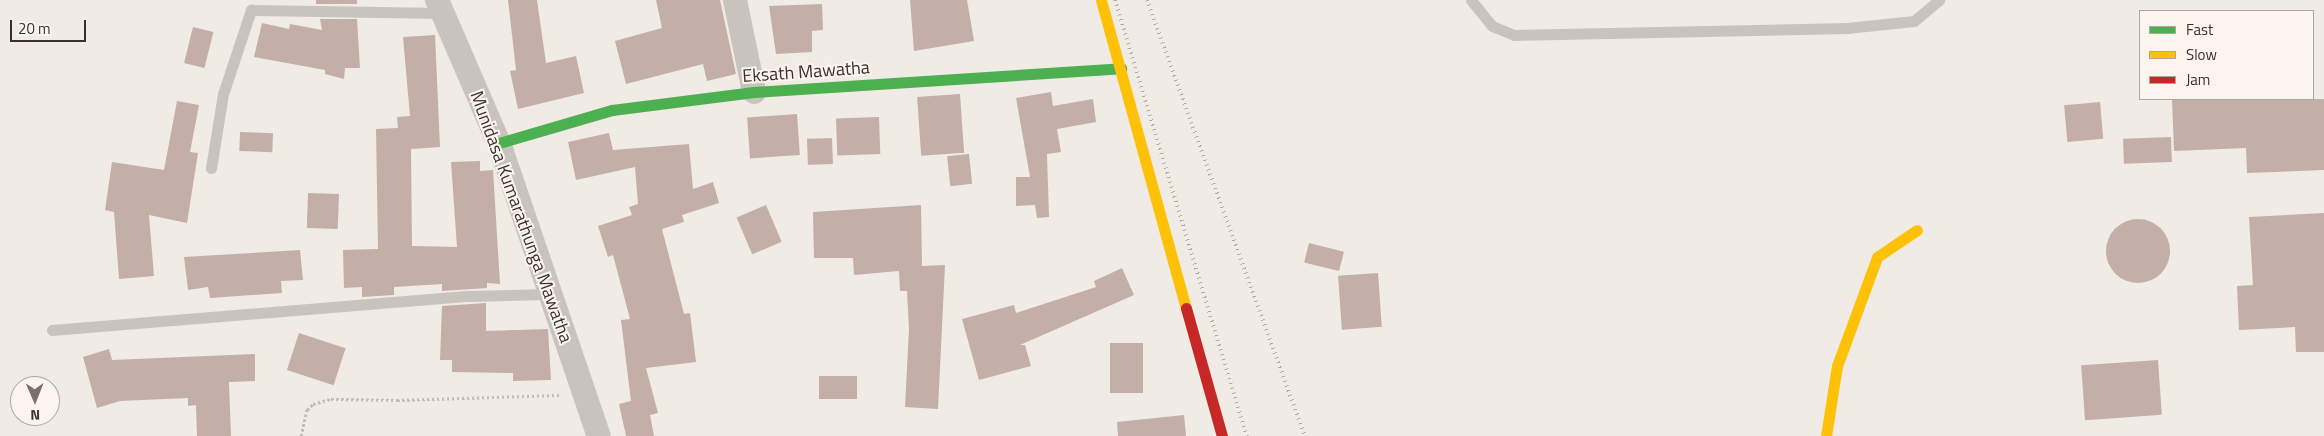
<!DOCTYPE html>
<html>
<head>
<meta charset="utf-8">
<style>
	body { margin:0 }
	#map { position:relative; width:2324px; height:436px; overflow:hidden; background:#f0ebe5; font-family:"Titillium Web",sans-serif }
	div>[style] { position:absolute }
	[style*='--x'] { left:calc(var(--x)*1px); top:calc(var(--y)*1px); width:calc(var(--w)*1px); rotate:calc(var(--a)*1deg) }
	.building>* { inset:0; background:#c3afa7; transform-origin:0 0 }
	.round { border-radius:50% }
	.path>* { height:3px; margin-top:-1.5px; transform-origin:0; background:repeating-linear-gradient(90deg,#c2bbb6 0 2.5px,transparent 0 5px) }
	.lane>* { height:11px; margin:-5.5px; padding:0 5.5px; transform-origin:5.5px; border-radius:5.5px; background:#c9c3be }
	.street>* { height:24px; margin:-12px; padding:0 12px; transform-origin:12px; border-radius:12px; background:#c9c3be }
	.fast>* { height:11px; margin:-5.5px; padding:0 5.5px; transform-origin:5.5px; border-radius:5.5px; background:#4caf50 }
	.slow>* { height:11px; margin:-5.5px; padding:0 5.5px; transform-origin:5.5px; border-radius:5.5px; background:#ffc107 }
	.jam>* { height:11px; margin:-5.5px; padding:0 5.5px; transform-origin:5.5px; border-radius:5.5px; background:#c62828 }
	.rail>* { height:4px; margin-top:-2px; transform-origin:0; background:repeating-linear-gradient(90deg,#b1aca8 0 1px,transparent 0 5px) }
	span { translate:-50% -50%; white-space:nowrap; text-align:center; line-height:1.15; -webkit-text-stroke:4px #fbf5ee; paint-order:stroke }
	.street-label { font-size:18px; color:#3b302b }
	.legend { position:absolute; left:2139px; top:10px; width:175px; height:90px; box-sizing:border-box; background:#fbf5ee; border:1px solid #aea6a0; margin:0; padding:6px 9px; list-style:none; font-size:15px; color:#3b302b }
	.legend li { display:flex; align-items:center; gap:10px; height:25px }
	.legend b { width:25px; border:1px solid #aea6a0 }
	.north { position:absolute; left:10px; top:376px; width:50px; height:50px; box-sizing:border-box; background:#fbf5ee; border:1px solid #aea6a0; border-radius:50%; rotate:179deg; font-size:14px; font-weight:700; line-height:20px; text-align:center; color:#3b302b }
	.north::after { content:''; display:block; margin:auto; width:18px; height:22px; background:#7a716c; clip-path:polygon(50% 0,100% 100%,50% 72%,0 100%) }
	.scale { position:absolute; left:10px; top:20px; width:76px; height:22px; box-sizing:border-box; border:2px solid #3b302b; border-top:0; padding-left:6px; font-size:15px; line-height:18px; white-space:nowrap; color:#3b302b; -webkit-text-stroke:4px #fbf5ee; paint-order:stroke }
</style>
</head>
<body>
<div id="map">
	<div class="building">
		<div style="left:316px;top:0;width:41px;height:4px"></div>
		<div style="clip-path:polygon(508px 0,537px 0,546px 63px,576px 56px,584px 93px,518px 109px,510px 71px,516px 70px)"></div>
		<div style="clip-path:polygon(656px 0,720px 0,736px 74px,707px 81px,703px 64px,626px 84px,615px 41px,662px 28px)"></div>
		<div style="clip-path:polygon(910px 0,967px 0,974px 41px,914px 51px)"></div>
		<div style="clip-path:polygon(822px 4px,823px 30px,812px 31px,812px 52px,776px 54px,769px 6px)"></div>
		<div style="clip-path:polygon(320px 19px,357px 19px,360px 68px,345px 68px,344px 79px,325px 74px,325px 70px,254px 57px,262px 23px,289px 29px,290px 24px,322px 30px)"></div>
		<div style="left:193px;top:27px;width:21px;height:37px;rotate:14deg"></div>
		<div style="clip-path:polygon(435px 35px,440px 147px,411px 149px,412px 246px,457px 247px,451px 162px,480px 161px,480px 171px,493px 170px,500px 284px,487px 283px,487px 288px,442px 291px,442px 284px,394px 287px,394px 295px,362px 297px,362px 287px,344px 288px,343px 250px,378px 249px,376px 129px,398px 128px,397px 117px,410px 116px,403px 37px)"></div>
		<div style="clip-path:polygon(1051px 92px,1053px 106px,1093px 99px,1096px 122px,1057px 129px,1061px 152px,1047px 154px,1049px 217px,1037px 218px,1035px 205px,1016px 206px,1016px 177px,1030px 177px,1016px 98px)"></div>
		<div style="left:960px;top:94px;width:59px;height:43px;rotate:86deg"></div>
		<div style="clip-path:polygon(2172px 99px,2324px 99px,2324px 170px,2247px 173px,2246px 148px,2174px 151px)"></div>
		<div style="clip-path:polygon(177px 101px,199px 105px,190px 152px,198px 153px,187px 223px,149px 215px,154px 276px,119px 279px,114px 212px,105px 210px,112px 162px,164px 170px)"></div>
		<div style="left:2100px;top:102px;width:37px;height:36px;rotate:85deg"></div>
		<div style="left:797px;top:114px;width:41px;height:50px;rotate:86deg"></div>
		<div style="left:879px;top:117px;width:37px;height:43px;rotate:88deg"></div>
		<div style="left:240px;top:132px;width:33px;height:19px;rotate:2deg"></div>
		<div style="clip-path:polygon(609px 133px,613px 150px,689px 144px,693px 189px,713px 182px,719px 203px,682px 215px,684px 222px,662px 229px,684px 314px,690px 313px,696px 362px,646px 368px,658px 413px,650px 415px,654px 436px,626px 436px,619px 404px,631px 401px,621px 320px,630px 319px,613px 255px,608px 257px,598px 226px,632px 215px,629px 207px,638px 204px,635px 167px,576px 180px,568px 142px)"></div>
		<div style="left:2171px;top:137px;width:25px;height:48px;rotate:88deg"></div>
		<div style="left:832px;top:138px;width:26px;height:25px;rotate:88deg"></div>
		<div style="left:969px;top:154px;width:30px;height:22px;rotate:84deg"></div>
		<div style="left:308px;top:193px;width:31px;height:35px;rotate:2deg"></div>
		<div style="left:766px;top:205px;width:40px;height:32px;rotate:67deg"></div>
		<div style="clip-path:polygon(921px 205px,922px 266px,945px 265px,938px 409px,905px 407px,909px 329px,907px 291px,900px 291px,899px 271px,854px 275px,853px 258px,814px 258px,813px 212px)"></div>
		<div style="clip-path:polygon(2324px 213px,2324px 352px,2296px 352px,2295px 327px,2239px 330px,2237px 286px,2253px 285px,2249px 217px)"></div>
		<div class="round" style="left:2106px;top:219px;width:64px;height:64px"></div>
		<div style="left:1309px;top:243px;width:36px;height:20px;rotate:14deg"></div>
		<div style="clip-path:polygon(300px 250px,303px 280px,281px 281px,282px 293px,210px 298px,208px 287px,188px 290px,184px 257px)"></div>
		<div style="clip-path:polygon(1122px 268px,1134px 295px,1020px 345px,1025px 345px,1031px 366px,979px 380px,962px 319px,1014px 305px,1016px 313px,1096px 287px,1094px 281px)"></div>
		<div style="left:1378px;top:273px;width:54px;height:40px;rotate:86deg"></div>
		<div style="clip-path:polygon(486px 303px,486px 331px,548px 329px,551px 380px,513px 381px,513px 373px,452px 372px,452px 360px,440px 360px,442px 306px)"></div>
		<div style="left:299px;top:333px;width:49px;height:39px;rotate:18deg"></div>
		<div style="left:1110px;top:343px;width:33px;height:50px"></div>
		<div style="clip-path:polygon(109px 349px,112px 360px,255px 354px,255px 381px,229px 382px,231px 436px,197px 436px,196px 405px,188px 406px,188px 398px,120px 401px,97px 408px,83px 357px)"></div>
		<div style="left:2158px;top:360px;width:55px;height:77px;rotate:86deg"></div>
		<div style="left:819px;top:376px;width:38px;height:23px"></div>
		<div style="clip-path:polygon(1184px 415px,1186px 436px,1118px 436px,1117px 422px)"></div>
	</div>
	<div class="path">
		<div style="--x:301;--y:436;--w:27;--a:-77"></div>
		<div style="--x:307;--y:410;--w:8;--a:-45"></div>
		<div style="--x:313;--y:404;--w:19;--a:-16"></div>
		<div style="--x:331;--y:399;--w:66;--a:0.9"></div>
		<div style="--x:397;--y:400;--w:163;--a:-1.8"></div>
	</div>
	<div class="lane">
		<div style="--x:1471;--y:0;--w:33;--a:51"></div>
		<div style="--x:1492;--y:26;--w:24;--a:22"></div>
		<div style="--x:1514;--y:35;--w:333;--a:-1.2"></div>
		<div style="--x:1847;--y:28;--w:67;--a:-6"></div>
		<div style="--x:1914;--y:21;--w:33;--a:-40"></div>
		<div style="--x:211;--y:168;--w:75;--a:-80.8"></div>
		<div style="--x:223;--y:94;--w:89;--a:-71.6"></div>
		<div style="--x:251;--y:10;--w:192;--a:0.9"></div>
		<div style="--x:52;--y:330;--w:418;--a:-4.7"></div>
		<div style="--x:469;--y:296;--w:81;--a:-1.4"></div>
	</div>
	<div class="street">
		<div style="--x:437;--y:0;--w:156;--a:66.6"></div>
		<div style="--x:499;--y:143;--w:310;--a:71.2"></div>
		<div style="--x:735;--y:0;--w:94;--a:78.3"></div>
	</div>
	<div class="fast">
		<div style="--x:499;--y:143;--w:118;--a:-16.3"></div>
		<div style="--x:612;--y:110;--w:143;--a:-7.2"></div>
		<div style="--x:754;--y:92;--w:368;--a:-3.7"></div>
	</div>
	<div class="slow">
		<div style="--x:1101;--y:0;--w:320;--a:74.6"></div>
		<div style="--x:1826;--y:436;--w:71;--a:-81.1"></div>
		<div style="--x:1837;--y:366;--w:116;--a:-69.8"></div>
		<div style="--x:1877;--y:257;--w:48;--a:-34"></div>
	</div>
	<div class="jam">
		<div style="--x:1186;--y:308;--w:133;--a:74.3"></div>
	</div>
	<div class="rail">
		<div style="--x:1115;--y:0;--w:456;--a:73.2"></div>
		<div style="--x:1147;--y:0;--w:464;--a:70.1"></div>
	</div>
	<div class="street-label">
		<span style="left:806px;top:72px;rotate:-4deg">Eksath Mawatha</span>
		<span style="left:521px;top:217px;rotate:70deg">Munidasa Kumarathunga Mawatha</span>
	</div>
	<ul class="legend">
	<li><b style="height:6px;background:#4caf50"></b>Fast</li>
	<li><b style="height:6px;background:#ffc107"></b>Slow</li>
	<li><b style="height:6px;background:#c62828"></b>Jam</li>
	</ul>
	<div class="north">N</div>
	<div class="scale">20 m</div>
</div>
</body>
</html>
